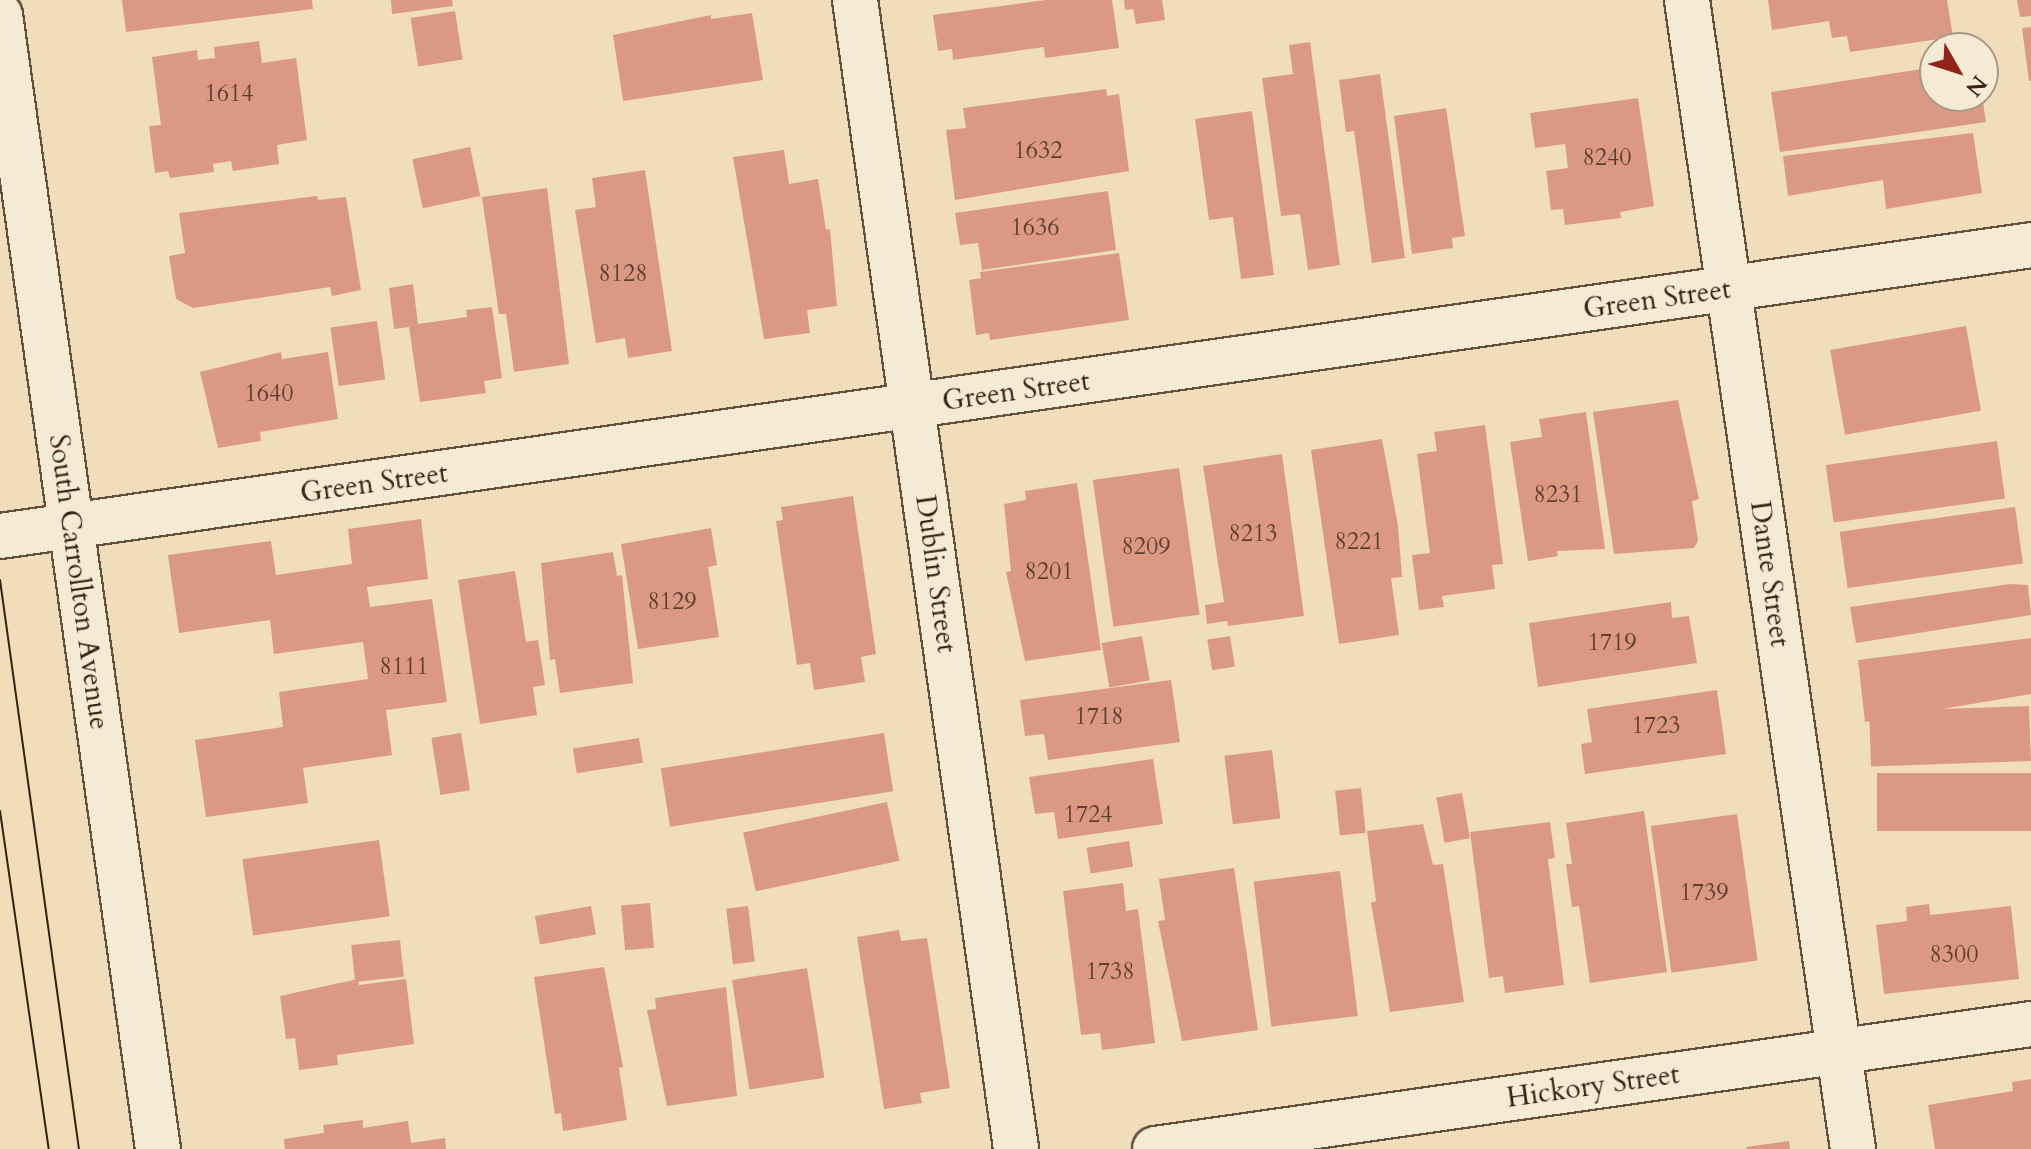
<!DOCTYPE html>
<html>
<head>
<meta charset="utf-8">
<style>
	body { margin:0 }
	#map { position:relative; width:2031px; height:1149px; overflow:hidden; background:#f0debb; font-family:Cardo,serif }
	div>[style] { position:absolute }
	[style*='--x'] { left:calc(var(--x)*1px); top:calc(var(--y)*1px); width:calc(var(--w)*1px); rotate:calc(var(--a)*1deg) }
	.building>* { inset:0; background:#db9984; transform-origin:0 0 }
	.roads { filter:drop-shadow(2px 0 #64503c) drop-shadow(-2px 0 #64503c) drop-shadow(0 2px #64503c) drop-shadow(0 -2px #64503c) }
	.minor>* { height:44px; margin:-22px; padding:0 22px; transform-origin:22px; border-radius:22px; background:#f5ead3 }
	.secondary>* { height:44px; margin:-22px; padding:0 22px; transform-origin:22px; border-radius:22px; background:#f5ead3 }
	.tram>* { height:2px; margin:-1px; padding:0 1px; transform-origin:1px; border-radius:1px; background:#352012 }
	span { translate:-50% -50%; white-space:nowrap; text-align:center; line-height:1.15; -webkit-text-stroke:6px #f5ead3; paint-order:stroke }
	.number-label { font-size:24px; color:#5e3e2e }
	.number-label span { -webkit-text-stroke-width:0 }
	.street-label { font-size:28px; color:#352012 }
	.north { position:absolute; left:1919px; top:32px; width:80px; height:80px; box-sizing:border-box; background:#f5ead3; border:2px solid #a89986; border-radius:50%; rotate:129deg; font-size:22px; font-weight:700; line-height:32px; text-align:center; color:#352012 }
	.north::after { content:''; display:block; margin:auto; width:28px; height:36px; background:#8f2418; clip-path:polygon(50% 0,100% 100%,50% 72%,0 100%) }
</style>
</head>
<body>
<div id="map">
	<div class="building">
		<div style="clip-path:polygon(122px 0,312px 0,313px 9px,126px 32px)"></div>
		<div style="clip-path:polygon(391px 0,452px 0,453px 6px,392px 14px)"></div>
		<div style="clip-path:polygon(1046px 0,1112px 0,1119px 48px,1045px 58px,1044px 47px,953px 60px,952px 49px,938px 51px,933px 15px)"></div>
		<div style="clip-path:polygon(1124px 0,1162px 0,1165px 20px,1136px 24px,1133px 9px,1125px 10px)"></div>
		<div style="clip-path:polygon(1768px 0,1947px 0,1953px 37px,1850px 52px,1847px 36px,1832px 38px,1829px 21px,1772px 30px)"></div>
		<div style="clip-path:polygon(2017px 0,2031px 0,2031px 16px,2020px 17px)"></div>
		<div style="left:455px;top:11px;width:49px;height:45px;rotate:81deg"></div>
		<div style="clip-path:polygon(752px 13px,763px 80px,623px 101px,613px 35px,711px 15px,711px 19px)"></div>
		<div style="clip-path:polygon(2031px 27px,2031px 81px,2029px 81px,2022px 28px)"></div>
		<div style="clip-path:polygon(259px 41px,262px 63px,296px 58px,307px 140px,277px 145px,279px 164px,233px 171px,231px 161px,213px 164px,214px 172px,170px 178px,168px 171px,155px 173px,149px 126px,161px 125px,152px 57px,197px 50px,198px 60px,215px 58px,214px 47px)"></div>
		<div style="clip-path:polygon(1310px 42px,1340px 265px,1308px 270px,1300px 214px,1281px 216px,1262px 78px,1293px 74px,1289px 45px)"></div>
		<div style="clip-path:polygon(1935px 67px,1935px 96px,1982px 96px,1986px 122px,1780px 152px,1771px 92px)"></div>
		<div style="clip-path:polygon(1380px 74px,1405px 258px,1372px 263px,1354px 131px,1346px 132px,1339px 80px)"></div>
		<div style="clip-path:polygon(1106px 89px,1107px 96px,1119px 94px,1129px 171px,955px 200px,946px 130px,966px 128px,963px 108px)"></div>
		<div style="clip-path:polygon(1638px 98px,1654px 206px,1620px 212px,1621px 218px,1565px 225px,1563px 209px,1551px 210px,1546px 171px,1568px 168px,1565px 144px,1535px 148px,1530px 113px)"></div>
		<div style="clip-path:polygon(1446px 108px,1465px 236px,1452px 238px,1453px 248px,1412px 254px,1394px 116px)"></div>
		<div style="clip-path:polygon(1252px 111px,1274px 275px,1241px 279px,1233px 217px,1209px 220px,1195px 119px)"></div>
		<div style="clip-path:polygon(1973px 133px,1982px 193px,1886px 209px,1883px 180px,1788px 196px,1783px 156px)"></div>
		<div style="left:470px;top:147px;width:50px;height:59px;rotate:78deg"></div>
		<div style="clip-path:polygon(784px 150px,789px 184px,818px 179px,826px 230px,830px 229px,837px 306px,807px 310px,810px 333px,764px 339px,733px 157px)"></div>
		<div style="clip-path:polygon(645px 170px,672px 351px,628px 358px,625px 338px,596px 343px,575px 210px,596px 207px,592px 178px)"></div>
		<div style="clip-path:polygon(547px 188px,569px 364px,514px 372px,506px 314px,499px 314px,482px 197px)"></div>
		<div style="clip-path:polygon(1108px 191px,1116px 250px,982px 270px,978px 243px,960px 245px,955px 213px)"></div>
		<div style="clip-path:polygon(317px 196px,318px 200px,346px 197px,361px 290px,332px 296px,330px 287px,193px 308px,176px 299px,169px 256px,185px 253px,179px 213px)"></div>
		<div style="clip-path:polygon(1119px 253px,1129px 320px,990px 340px,989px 333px,976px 335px,969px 280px,981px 278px,980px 272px)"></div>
		<div style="clip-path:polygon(413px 284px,418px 324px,467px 317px,466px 310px,492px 307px,502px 378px,484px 381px,486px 393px,420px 402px,409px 327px,394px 329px,389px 288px)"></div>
		<div style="left:377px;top:321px;width:59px;height:47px;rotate:82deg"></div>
		<div style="left:1966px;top:326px;width:86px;height:138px;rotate:80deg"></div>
		<div style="clip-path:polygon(281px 352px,282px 359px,328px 352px,338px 419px,260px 432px,261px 441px,218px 448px,200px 372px)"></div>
		<div style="clip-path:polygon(1678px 400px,1699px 499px,1692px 501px,1698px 541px,1694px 548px,1614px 554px,1593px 412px)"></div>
		<div style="clip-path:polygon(1586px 412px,1605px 549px,1557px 551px,1558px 556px,1528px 561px,1510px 442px,1542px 437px,1539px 419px)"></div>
		<div style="clip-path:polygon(1485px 425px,1503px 564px,1492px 565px,1495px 589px,1442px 596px,1444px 607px,1419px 610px,1412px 555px,1430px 553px,1417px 454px,1437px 451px,1434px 432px)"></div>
		<div style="clip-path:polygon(1382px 439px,1398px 526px,1402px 577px,1391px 578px,1399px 635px,1339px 644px,1311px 450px)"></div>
		<div style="left:1997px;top:441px;width:58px;height:173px;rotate:82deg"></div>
		<div style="clip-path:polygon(1282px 454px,1304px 616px,1228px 626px,1227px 621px,1207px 624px,1205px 605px,1224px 602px,1203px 466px)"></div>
		<div style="left:1179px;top:468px;width:148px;height:87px;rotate:82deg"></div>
		<div style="clip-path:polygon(1077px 483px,1101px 650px,1025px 661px,1006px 572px,1011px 571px,1004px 504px,1026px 500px,1025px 491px)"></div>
		<div style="clip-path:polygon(853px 496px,876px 654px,861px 657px,865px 682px,814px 690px,810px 663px,797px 665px,776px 521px,783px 520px,781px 507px)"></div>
		<div style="left:2015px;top:507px;width:57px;height:177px;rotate:82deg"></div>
		<div style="clip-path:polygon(421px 519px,428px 579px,367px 587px,370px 607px,432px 599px,447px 702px,386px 710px,392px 755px,303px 768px,308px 803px,206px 817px,195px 740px,283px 727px,279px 692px,368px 679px,363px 642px,274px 654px,270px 620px,179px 633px,168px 555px,271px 541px,276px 575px,352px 564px,348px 529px)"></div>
		<div style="clip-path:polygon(711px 528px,717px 565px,708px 567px,719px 637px,638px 649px,621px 544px)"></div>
		<div style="clip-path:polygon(613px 552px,617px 576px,622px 575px,633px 683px,560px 693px,555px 659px,550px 660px,541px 563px)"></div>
		<div style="clip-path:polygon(515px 571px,526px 642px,538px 640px,545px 685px,533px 687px,537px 715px,480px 724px,458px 580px)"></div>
		<div style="clip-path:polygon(2010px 584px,2028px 585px,2031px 615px,1856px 643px,1850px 607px)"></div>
		<div style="clip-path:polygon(1671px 602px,1672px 618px,1689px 616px,1697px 663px,1538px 687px,1529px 623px)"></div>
		<div style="left:1142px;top:636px;width:45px;height:41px;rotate:80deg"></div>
		<div style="left:1230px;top:636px;width:31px;height:23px;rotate:81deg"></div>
		<div style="clip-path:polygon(2031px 638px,2031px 694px,1865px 722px,1858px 660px)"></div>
		<div style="clip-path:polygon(1171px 680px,1180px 742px,1048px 760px,1044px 734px,1025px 736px,1020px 700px)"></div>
		<div style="clip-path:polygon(1717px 690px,1726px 754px,1585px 774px,1581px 744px,1592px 742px,1587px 709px)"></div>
		<div style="left:2029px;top:706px;width:55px;height:160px;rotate:88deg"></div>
		<div style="left:461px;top:733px;width:58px;height:30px;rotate:81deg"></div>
		<div style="left:884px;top:733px;width:59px;height:226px;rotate:81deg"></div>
		<div style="left:639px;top:738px;width:25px;height:67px;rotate:81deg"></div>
		<div style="left:1272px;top:750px;width:69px;height:48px;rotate:83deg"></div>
		<div style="clip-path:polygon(1153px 759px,1163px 824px,1058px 839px,1054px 812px,1035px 814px,1029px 777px)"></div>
		<div style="left:2031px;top:773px;width:58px;height:154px;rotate:90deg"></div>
		<div style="left:1361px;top:788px;width:45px;height:26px;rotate:84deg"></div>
		<div style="left:1462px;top:793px;width:46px;height:26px;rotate:80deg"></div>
		<div style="left:887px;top:802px;width:60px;height:147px;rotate:78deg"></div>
		<div style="clip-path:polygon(1644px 811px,1667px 972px,1590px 983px,1579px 906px,1572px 907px,1566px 864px,1572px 864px,1566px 823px)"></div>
		<div style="left:1737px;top:814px;width:148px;height:87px;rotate:82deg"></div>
		<div style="clip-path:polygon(1550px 822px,1555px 858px,1548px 859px,1564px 985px,1505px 993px,1503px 976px,1489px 978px,1470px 832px)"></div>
		<div style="clip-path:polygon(1423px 824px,1433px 865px,1443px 864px,1464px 1002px,1390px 1012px,1371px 903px,1376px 901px,1367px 831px)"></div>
		<div style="left:379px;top:840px;width:77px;height:138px;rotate:82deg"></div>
		<div style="left:1129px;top:841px;width:26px;height:43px;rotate:81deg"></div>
		<div style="clip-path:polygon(1234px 868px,1258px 1030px,1182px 1041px,1158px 921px,1165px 920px,1159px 879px)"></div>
		<div style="left:1340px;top:871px;width:146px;height:87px;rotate:83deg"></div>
		<div style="clip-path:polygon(1123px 883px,1126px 911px,1138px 909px,1155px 1043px,1102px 1050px,1100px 1033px,1081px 1035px,1063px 891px)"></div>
		<div style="left:650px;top:903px;width:45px;height:29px;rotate:85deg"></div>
		<div style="clip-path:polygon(1929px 904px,1930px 915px,2011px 906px,2019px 979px,1884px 994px,1876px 925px,1907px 921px,1906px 907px)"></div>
		<div style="left:591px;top:906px;width:29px;height:57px;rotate:80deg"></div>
		<div style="left:748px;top:906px;width:56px;height:22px;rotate:83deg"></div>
		<div style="clip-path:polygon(899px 930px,901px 941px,927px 938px,950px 1088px,920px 1093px,922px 1103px,884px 1109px,857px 937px)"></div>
		<div style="left:400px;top:940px;width:37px;height:49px;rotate:84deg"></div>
		<div style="clip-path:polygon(604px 967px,623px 1067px,619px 1068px,627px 1120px,563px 1131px,561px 1113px,555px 1114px,534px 977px)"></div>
		<div style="left:807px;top:968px;width:111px;height:76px;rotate:81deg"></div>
		<div style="clip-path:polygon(358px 979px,359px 985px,406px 979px,414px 1044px,337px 1055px,338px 1065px,299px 1070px,295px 1038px,286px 1039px,280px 996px)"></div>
		<div style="clip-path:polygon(726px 987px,737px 1096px,667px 1106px,647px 1010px,656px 1009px,655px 998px)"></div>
		<div style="clip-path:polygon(2031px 1079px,2031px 1149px,1935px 1149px,1928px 1105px,2013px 1091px,2012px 1082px)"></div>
		<div style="clip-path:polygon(363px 1120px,363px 1128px,408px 1121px,411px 1143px,445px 1138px,446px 1149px,285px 1149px,284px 1139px,324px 1133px,323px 1125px)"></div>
		<div style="clip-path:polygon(1789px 1141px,1790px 1149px,1747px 1149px,1746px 1147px)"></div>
	</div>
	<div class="roads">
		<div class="minor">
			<div style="--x:855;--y:0;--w:1160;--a:82.02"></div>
			<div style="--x:1687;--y:0;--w:1161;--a:81.78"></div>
			<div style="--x:0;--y:536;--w:2052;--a:-8.15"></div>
			<div style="--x:1155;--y:1149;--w:885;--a:-8.12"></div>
		</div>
		<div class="secondary">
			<div style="--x:0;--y:15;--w:1145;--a:82.07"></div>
		</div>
	</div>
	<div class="tram">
		<div style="--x:0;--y:580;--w:574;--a:82.1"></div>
		<div style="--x:0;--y:811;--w:342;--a:81.8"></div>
	</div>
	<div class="number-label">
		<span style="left:229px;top:94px">1614</span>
		<span style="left:1038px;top:151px">1632</span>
		<span style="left:1607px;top:158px">8240</span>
		<span style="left:1035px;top:228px">1636</span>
		<span style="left:623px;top:274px">8128</span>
		<span style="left:269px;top:394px">1640</span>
		<span style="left:1558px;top:495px">8231</span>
		<span style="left:1253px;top:534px">8213</span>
		<span style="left:1359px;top:542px">8221</span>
		<span style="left:1146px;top:547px">8209</span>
		<span style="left:1049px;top:572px">8201</span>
		<span style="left:672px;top:602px">8129</span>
		<span style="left:1612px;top:643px">1719</span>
		<span style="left:404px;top:667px">8111</span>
		<span style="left:1099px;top:717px">1718</span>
		<span style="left:1656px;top:726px">1723</span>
		<span style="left:1088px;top:815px">1724</span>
		<span style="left:1704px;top:893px">1739</span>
		<span style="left:1954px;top:955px">8300</span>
		<span style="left:1110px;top:972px">1738</span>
	</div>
	<div class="street-label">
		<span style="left:1657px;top:299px;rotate:-8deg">Green Street</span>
		<span style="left:1016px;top:391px;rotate:-8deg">Green Street</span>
		<span style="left:374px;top:483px;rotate:-8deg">Green Street</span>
		<span style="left:936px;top:574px;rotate:82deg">Dublin Street</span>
		<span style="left:1770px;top:574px;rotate:82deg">Dante Street</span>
		<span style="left:79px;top:582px;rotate:82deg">South Carrollton Avenue</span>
		<span style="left:1593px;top:1086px;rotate:-8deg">Hickory Street</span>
	</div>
	<div class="north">N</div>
</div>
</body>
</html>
